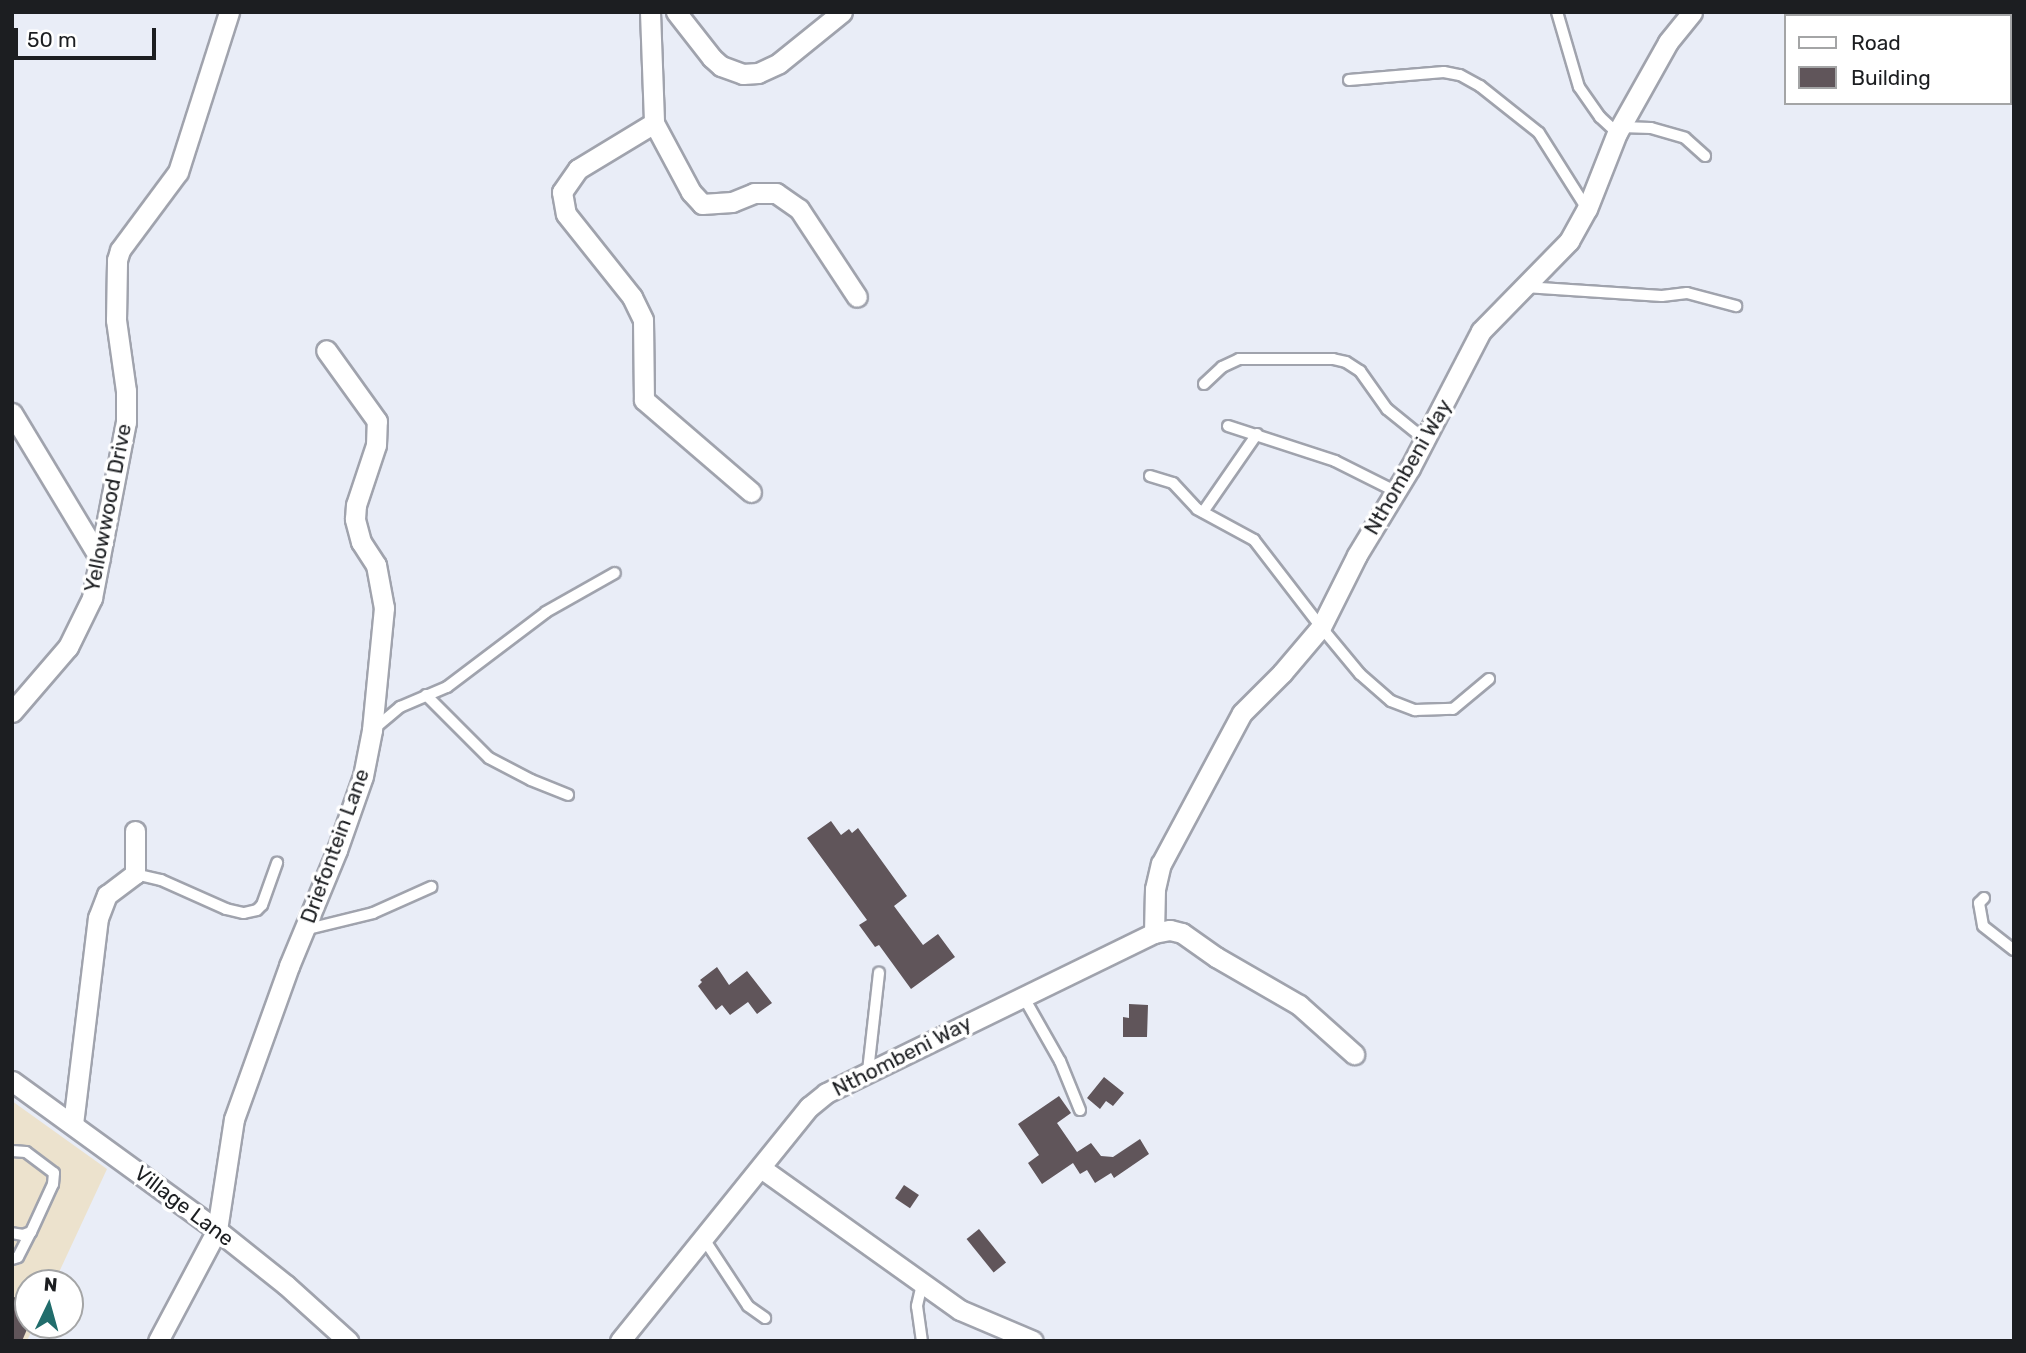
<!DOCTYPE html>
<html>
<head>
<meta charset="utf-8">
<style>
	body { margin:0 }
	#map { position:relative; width:2026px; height:1353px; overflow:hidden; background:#e9edf7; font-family:Rubik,sans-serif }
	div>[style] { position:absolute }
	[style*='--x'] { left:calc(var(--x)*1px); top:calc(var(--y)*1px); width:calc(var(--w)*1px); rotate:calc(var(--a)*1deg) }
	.commercial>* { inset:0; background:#ece2cd }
	.building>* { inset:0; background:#60555a; transform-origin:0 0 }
	.roads { filter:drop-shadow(2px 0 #a0a3ad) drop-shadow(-2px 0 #a0a3ad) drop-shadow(0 2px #a0a3ad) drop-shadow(0 -2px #a0a3ad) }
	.lane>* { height:10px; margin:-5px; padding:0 5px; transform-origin:5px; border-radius:5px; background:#fff }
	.street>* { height:19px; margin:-9.5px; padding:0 9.5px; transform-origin:9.5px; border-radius:9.5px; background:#fff }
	span { translate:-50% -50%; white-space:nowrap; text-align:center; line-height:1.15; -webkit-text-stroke:7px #fff; paint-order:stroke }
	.street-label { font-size:21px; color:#1c1e21 }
	.frame { position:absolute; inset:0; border:14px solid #1c1e21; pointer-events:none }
	.legend { position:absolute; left:1784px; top:14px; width:228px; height:91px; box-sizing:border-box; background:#fff; border:2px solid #a4a5a6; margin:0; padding:9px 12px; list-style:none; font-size:21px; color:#1c1e21 }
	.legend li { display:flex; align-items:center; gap:14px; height:35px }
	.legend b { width:35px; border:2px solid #a4a5a6 }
	.north { position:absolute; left:14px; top:1269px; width:70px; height:70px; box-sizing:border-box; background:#fff; border:2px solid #a4a5a6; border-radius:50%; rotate:5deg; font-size:19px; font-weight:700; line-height:28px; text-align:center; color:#1c1e21 }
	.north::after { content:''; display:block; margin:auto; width:24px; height:32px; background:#216d6c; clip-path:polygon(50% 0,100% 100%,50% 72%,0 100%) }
	.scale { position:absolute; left:14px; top:28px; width:142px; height:32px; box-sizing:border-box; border:4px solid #1c1e21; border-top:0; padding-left:9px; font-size:21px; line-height:24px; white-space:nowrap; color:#1c1e21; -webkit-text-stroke:5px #fff; paint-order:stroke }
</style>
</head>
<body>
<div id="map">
	<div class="commercial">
		<div style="clip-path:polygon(12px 1101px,107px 1169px,54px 1283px,28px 1283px,28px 1325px,34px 1325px,27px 1341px,12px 1341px)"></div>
	</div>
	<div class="building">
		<div style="clip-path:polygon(831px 821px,841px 835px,849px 829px,852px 833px,858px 828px,907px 896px,894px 906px,923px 945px,938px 934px,955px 957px,911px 989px,879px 945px,875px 947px,859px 925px,867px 920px,807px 838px)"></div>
		<div style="clip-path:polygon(717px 967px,729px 985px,747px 971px,772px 1003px,757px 1014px,748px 1002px,730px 1015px,722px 1005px,716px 1010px,698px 986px,702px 982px,700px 980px)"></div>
		<div style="clip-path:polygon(1129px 1004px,1148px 1005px,1147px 1037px,1123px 1037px,1123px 1017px,1129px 1018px)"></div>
		<div style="clip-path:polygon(1104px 1077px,1124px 1093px,1113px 1106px,1106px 1101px,1100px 1109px,1087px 1098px)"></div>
		<div style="clip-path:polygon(1059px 1096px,1071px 1113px,1057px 1123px,1077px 1152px,1091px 1143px,1101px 1156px,1113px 1157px,1140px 1139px,1149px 1154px,1114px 1178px,1111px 1173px,1095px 1183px,1087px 1170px,1080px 1174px,1073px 1163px,1042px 1184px,1028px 1163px,1039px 1155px,1018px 1124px)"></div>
		<div style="left:904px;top:1185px;width:18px;height:16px;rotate:34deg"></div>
		<div style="left:979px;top:1229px;width:43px;height:16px;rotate:51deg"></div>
		<div style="clip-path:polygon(12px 1296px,28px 1304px,28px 1327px,22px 1341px,12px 1341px)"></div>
	</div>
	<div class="roads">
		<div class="lane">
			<div style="--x:1557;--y:12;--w:78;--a:73.7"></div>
			<div style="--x:1579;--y:87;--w:37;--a:55"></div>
			<div style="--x:1600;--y:117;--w:23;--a:43"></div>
			<div style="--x:1349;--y:80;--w:95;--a:-4.8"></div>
			<div style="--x:1444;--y:72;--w:16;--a:11"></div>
			<div style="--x:1460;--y:75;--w:23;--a:29"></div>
			<div style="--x:1480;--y:86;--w:75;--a:38.5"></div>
			<div style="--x:1539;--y:133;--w:90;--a:57.7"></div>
			<div style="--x:1621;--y:127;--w:30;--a:2"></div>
			<div style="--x:1651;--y:128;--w:35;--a:16"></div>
			<div style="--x:1685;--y:138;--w:27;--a:42"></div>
			<div style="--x:1525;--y:287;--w:137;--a:3.8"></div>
			<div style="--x:1662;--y:296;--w:25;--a:-7"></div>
			<div style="--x:1687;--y:293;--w:51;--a:14.9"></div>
			<div style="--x:1204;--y:384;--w:25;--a:-43"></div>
			<div style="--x:1222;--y:367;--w:19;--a:-25"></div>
			<div style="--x:1239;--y:359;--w:94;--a:0"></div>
			<div style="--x:1333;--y:359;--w:13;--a:13"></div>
			<div style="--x:1346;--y:362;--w:17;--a:33"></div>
			<div style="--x:1360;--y:371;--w:47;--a:54.6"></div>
			<div style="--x:1387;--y:409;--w:48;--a:39"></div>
			<div style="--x:1228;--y:426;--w:113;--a:18.1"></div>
			<div style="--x:1335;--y:461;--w:67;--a:26.6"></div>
			<div style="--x:1150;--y:476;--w:24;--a:17"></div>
			<div style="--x:1173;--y:483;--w:35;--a:47"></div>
			<div style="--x:1197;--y:509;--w:65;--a:28.5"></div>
			<div style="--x:1254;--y:540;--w:110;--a:52.4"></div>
			<div style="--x:1321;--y:627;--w:61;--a:50.3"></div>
			<div style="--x:1360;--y:674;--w:41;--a:41.1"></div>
			<div style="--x:1391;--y:701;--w:26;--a:21"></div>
			<div style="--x:1415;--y:710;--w:38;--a:-2"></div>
			<div style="--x:1453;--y:709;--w:47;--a:-39.8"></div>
			<div style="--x:1203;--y:512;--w:95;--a:-55.3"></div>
			<div style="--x:426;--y:695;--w:89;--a:45"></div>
			<div style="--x:489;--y:758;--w:47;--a:27.6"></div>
			<div style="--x:531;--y:780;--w:40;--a:22"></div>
			<div style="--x:375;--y:728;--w:33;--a:-40"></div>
			<div style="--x:400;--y:707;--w:51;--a:-23.1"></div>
			<div style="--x:447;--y:687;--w:124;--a:-37.1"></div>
			<div style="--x:546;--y:612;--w:79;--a:-29.5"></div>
			<div style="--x:135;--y:874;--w:27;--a:13"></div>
			<div style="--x:161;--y:880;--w:71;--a:24"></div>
			<div style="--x:226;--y:909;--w:18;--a:13"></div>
			<div style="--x:244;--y:913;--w:13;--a:-13"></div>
			<div style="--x:257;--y:910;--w:7;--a:-45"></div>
			<div style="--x:262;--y:905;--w:45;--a:-70.3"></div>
			<div style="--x:1984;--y:898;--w:7;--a:135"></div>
			<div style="--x:1979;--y:903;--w:23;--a:80"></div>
			<div style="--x:1983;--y:926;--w:39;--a:38"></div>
			<div style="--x:304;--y:930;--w:71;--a:-13.8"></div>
			<div style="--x:373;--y:913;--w:64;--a:-24.1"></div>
			<div style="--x:1023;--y:996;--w:75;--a:60.4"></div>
			<div style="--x:1060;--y:1061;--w:53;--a:67.8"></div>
			<div style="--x:868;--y:1071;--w:99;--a:-83.6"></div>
			<div style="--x:12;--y:1151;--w:14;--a:4"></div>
			<div style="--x:26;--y:1152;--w:35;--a:37"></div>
			<div style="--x:54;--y:1173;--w:11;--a:95"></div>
			<div style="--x:53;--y:1184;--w:53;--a:114.6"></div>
			<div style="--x:31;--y:1232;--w:9;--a:159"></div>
			<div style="--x:23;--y:1235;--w:11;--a:-170"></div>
			<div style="--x:704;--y:1239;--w:80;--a:56.7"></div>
			<div style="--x:748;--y:1306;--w:21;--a:35"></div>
			<div style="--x:12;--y:1259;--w:6;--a:-18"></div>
			<div style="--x:18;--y:1257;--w:28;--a:-63"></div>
			<div style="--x:922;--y:1284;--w:23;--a:103"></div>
			<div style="--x:917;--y:1306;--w:35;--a:82"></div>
		</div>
		<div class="street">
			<div style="--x:650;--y:12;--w:111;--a:87.9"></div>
			<div style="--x:654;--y:123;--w:89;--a:148.8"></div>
			<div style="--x:578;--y:169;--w:28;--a:125"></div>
			<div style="--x:562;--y:192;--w:22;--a:80"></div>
			<div style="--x:566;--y:214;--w:106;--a:51.5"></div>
			<div style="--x:632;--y:297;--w:25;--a:64"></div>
			<div style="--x:643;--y:320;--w:80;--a:89.3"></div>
			<div style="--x:644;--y:400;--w:141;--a:40.7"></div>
			<div style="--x:676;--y:12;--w:58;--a:52"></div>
			<div style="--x:712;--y:58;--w:12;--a:42"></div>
			<div style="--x:721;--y:66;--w:23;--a:20"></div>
			<div style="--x:743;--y:74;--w:15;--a:-4"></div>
			<div style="--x:758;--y:73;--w:23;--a:-25"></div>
			<div style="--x:779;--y:63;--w:81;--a:-39"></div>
			<div style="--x:654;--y:123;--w:78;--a:61.8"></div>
			<div style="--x:691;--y:192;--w:16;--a:47"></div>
			<div style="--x:702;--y:204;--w:30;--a:-4"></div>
			<div style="--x:732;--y:202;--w:24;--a:-22"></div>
			<div style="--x:754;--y:193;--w:22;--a:0"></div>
			<div style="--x:776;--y:193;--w:28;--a:35"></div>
			<div style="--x:799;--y:209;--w:105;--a:56.6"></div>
			<div style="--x:12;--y:413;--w:170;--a:58.9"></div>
			<div style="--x:12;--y:712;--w:86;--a:-49.3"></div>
			<div style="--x:68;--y:647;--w:55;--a:-63.9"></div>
			<div style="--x:92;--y:598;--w:179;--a:-79.1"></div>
			<div style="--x:126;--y:422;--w:31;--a:-90"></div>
			<div style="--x:126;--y:391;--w:72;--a:-98"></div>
			<div style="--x:116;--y:320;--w:60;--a:-89"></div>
			<div style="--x:117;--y:260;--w:10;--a:-73"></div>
			<div style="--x:120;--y:250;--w:97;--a:-53.4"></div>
			<div style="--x:178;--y:172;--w:168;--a:-72.3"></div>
			<div style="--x:1154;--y:933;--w:16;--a:-11"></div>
			<div style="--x:1170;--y:930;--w:12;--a:14"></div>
			<div style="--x:1182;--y:933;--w:42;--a:35.2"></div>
			<div style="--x:1216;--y:957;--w:96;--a:30"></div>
			<div style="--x:1299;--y:1005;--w:74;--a:41.7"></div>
			<div style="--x:12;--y:1081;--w:253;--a:36"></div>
			<div style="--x:217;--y:1230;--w:88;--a:38.6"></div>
			<div style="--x:286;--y:1285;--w:84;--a:42.1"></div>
			<div style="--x:73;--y:1124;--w:208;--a:-83.1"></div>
			<div style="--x:98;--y:918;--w:25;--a:-69"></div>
			<div style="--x:107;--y:895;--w:35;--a:-37"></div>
			<div style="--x:135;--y:874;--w:43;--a:-90"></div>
			<div style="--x:761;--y:1168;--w:244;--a:35.5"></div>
			<div style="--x:960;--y:1310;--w:79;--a:23"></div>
			<div style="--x:158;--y:1341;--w:126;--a:-62"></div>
			<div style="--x:217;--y:1230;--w:112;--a:-81.3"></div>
			<div style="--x:234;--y:1119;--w:163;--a:-70.2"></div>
			<div style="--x:289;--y:966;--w:126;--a:-67.5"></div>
			<div style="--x:337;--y:850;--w:78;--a:-70.6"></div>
			<div style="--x:363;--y:776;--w:47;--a:-78.9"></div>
			<div style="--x:372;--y:730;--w:123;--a:-84.4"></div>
			<div style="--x:384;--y:608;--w:44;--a:-100.5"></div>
			<div style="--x:376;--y:565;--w:27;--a:-123"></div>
			<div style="--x:361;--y:542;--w:24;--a:-105"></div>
			<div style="--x:355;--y:519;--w:14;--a:-86"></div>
			<div style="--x:356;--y:505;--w:63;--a:-71.6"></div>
			<div style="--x:376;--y:445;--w:24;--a:-88"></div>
			<div style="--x:377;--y:421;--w:87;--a:-125.7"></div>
			<div style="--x:620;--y:1341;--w:301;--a:-51.1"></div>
			<div style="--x:809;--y:1107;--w:22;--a:-39"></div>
			<div style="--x:826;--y:1093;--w:365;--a:-26"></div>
			<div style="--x:1154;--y:933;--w:44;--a:-88.7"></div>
			<div style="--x:1155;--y:889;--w:26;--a:-77"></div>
			<div style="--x:1161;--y:864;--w:171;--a:-61.8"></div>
			<div style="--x:1242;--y:713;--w:57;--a:-45"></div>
			<div style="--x:1282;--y:673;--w:60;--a:-49.7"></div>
			<div style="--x:1321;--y:627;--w:80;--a:-63.4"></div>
			<div style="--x:1357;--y:555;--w:102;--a:-58.7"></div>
			<div style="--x:1410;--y:468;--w:154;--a:-62.6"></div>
			<div style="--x:1481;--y:331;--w:126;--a:-45.6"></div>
			<div style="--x:1569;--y:241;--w:37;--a:-61"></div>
			<div style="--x:1587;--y:209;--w:82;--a:-68.5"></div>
			<div style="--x:1617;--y:133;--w:104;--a:-60.7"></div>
			<div style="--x:1668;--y:42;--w:38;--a:-51"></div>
		</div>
	</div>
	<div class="street-label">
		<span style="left:1408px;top:467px;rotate:-60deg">Nthombeni Way</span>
		<span style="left:108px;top:508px;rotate:-79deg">Yellowwood Drive</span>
		<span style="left:335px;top:846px;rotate:-70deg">Driefontein Lane</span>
		<span style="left:902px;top:1056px;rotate:-27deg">Nthombeni Way</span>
		<span style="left:184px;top:1206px;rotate:37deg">Village Lane</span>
	</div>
	<div class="frame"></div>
	<ul class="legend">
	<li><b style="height:9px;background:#fff"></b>Road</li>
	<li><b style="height:19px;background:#60555a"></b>Building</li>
	</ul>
	<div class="north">N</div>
	<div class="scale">50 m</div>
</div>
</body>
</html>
